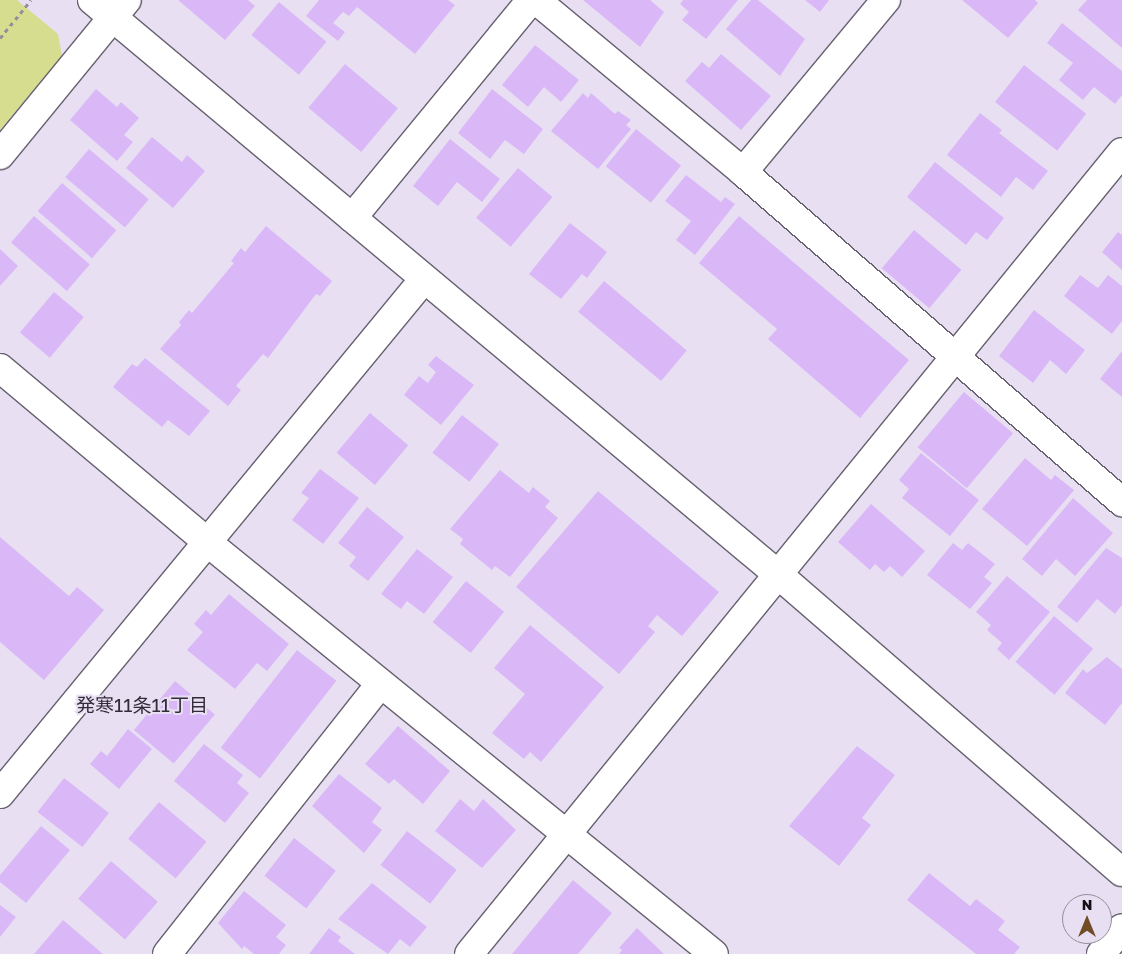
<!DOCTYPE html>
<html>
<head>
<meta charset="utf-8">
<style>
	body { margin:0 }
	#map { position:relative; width:1122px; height:954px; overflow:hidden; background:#e8e0f2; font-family:"Golos Text","Noto Sans JP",sans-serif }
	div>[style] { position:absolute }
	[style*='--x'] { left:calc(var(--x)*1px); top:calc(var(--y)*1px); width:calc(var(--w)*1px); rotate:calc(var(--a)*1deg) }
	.green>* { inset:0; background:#d6dd8f }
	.building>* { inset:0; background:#dab8f8; transform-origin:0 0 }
	.path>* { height:3px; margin-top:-1.5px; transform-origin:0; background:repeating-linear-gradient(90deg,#948e9b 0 4px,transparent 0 8px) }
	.roads { filter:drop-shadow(1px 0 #686170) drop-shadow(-1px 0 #686170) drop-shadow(0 1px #686170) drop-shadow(0 -1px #686170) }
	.minor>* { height:28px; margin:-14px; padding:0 14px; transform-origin:14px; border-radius:14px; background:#fff }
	span { translate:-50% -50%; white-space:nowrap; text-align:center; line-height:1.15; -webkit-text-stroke:4px #e8e0f2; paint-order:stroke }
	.neighbourhood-label { font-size:19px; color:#322b39 }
	.north { position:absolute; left:1062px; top:894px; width:50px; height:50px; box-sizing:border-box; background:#e8e0f2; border:1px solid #938d9a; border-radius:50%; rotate:0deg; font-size:14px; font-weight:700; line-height:20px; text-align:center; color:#131017 }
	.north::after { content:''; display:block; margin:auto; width:18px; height:22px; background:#704d26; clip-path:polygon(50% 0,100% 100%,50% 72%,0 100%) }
</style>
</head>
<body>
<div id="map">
	<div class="green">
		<div style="clip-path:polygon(0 0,17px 0,58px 34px,62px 56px,0 130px)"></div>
	</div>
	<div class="building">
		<div style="clip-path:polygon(178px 0,248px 0,255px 6px,225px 40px)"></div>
		<div style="clip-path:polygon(319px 0,448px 0,455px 5px,415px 54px,357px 7px,349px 16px,343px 12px,333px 23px,345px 32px,338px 41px,306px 16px)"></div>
		<div style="clip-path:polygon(583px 0,650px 0,664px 12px,640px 47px)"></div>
		<div style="clip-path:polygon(683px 0,738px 0,706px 39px,682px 20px,689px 12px,680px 4px)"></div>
		<div style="clip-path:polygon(751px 0,758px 0,805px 39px,780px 76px,726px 29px)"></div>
		<div style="clip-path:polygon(805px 0,829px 0,820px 12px)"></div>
		<div style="clip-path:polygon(962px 0,1035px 0,1038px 3px,1008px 38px)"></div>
		<div style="clip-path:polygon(1087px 0,1122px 0,1122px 48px,1078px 10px)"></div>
		<div style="left:279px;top:2px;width:62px;height:43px;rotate:40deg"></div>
		<div style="clip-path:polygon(1062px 23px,1122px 71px,1122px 95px,1115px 104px,1094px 87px,1083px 100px,1059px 80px,1073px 63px,1047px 43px)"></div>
		<div style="clip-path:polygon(535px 45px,579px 80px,561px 102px,544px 87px,528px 107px,502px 85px)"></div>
		<div style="clip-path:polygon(721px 54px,771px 96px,741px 130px,685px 81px,702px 62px,709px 68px)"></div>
		<div style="left:345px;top:64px;width:69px;height:57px;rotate:40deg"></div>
		<div style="left:1024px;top:65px;width:79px;height:47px;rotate:38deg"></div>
		<div style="clip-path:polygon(96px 89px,117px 107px,121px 102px,139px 118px,124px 135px,133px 142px,117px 161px,70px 120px)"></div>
		<div style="clip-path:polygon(492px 89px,543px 129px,524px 154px,505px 140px,490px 159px,458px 133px)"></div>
		<div style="clip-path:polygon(583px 93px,588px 98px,591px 93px,615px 114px,618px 111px,631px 120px,626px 125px,631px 129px,598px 169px,551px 131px)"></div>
		<div style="clip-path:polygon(980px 113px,1002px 130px,999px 133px,1048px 171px,1033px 190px,1016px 177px,1001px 197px,947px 155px)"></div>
		<div style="left:636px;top:129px;width:58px;height:48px;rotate:39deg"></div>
		<div style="clip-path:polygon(152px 137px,182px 162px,187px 155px,205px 171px,173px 208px,126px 168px)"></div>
		<div style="clip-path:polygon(450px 139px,500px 179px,482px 202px,457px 182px,438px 206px,413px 186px)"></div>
		<div style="left:89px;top:149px;width:78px;height:37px;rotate:40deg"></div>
		<div style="clip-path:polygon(935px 162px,1004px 218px,987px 240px,976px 232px,966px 245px,907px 197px)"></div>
		<div style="left:518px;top:168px;width:45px;height:65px;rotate:40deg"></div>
		<div style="clip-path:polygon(686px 175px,721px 202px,725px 197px,735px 204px,695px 255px,676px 240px,691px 221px,665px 201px)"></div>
		<div style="left:62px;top:183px;width:72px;height:37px;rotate:41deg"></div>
		<div style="left:34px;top:216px;width:74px;height:35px;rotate:41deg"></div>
		<div style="clip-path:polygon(739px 216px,909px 360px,860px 418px,768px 339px,777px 329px,699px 263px)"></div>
		<div style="clip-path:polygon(570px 223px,607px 252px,587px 278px,582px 274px,561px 299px,529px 274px)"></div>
		<div style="clip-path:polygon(266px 226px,332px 281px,320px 296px,316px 294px,268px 358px,263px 354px,236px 386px,241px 390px,228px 406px,160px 349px,181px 325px,179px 322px,189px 310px,192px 313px,234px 263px,231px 261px,241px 248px,245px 252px)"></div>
		<div style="left:914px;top:230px;width:62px;height:50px;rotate:40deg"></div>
		<div style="clip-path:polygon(1118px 232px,1122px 235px,1122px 270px,1102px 252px)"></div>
		<div style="clip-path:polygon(0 249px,18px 266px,0 286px)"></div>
		<div style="clip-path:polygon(1080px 275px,1098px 288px,1108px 275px,1122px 286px,1122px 321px,1112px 334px,1064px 296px)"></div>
		<div style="left:604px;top:281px;width:108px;height:40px;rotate:40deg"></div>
		<div style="left:54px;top:292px;width:39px;height:53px;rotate:40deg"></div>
		<div style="clip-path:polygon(1034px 310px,1085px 350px,1066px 374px,1050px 360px,1033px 383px,999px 356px)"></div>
		<div style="clip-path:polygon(1122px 351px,1122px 397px,1100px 379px)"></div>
		<div style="clip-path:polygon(436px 356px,474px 385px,441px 425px,404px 395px,419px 376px,428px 383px,436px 372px,428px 365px)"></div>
		<div style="clip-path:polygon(145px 358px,210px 411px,189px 436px,168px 420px,162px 427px,113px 387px,132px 364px,137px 367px)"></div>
		<div style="left:964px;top:392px;width:64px;height:72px;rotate:40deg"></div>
		<div style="left:370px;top:413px;width:50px;height:52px;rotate:40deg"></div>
		<div style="left:462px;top:415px;width:47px;height:48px;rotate:38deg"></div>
		<div style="clip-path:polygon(921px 453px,979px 500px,950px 536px,902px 498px,909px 489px,899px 480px)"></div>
		<div style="clip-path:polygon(1025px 458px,1051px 480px,1055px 475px,1074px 490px,1027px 546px,982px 509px)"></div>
		<div style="clip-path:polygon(320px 469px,359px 498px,323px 544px,292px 520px,309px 498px,301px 493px)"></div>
		<div style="clip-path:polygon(500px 470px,529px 493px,533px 487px,550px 501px,545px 507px,558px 518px,510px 577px,495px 566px,492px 570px,460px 544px,463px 539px,450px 529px)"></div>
		<div style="clip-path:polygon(598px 491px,719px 592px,682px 636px,657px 615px,648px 626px,655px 632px,619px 674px,516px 587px)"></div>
		<div style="clip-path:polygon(1073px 498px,1113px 533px,1075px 576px,1056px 559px,1042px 576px,1022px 559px)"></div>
		<div style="clip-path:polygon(871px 504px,925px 551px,902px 577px,890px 566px,884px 572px,875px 564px,870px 570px,838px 542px)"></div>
		<div style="clip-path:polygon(367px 507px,404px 537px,368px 581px,349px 566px,356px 557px,338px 543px)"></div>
		<div style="clip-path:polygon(0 537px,69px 596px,77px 587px,104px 610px,44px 680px,0 642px)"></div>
		<div style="clip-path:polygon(953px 543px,962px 550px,968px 543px,995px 564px,984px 577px,992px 583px,970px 609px,927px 575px)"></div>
		<div style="clip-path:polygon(1106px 548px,1122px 558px,1122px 605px,1115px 614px,1097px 599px,1077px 623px,1057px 607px)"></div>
		<div style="clip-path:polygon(417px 549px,453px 577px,424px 614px,407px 601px,401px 609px,381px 594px)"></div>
		<div style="clip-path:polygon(1007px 576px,1050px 612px,1009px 660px,997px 649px,1002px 643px,987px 630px,991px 625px,976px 612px)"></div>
		<div style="left:466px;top:581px;width:49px;height:53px;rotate:39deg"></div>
		<div style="clip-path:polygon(229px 594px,289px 644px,267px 671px,257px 663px,235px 689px,187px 650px,203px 632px,194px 624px,206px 610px,211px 615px)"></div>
		<div style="left:1054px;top:616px;width:51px;height:60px;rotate:40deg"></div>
		<div style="clip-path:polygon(530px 625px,604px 687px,541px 762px,530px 752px,524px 759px,492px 733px,525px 694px,494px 668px)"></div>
		<div style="left:297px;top:650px;width:50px;height:124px;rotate:38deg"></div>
		<div style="clip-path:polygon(1107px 657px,1122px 669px,1122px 703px,1105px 725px,1065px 693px,1083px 669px,1087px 673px)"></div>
		<div style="left:175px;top:681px;width:52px;height:64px;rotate:40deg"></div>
		<div style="clip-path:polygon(398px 726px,450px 771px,423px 804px,394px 779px,389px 784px,365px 764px)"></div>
		<div style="clip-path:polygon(128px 729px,152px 749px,119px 789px,90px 764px,101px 751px,107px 756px)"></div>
		<div style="clip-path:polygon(204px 744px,243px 775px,237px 783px,249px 793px,225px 823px,174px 781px)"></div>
		<div style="clip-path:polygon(857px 746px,895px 775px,862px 818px,871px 825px,839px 866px,789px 826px)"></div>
		<div style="clip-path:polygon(339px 774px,382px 808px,372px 822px,382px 830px,364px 853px,312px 806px)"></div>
		<div style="left:64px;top:778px;width:57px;height:43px;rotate:38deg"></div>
		<div style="clip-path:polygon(460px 799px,474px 811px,483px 799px,516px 830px,482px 868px,435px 831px)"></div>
		<div style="left:159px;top:802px;width:62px;height:48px;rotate:40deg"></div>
		<div style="clip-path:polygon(41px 826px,70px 850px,26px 903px,0 882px,0 875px)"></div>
		<div style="left:407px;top:831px;width:63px;height:43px;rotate:38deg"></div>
		<div style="left:294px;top:838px;width:53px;height:48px;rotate:38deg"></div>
		<div style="left:111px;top:861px;width:62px;height:50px;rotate:41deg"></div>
		<div style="clip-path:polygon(929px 873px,970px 906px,976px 899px,1005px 921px,998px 930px,1020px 947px,1014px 954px,976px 954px,907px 900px)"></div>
		<div style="clip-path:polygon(573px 880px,612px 913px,578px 954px,512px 954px)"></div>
		<div style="clip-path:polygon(372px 883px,427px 927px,410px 947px,400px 939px,388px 954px,338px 919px)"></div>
		<div style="clip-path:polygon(244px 891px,286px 925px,276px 937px,286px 945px,279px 954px,254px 954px,244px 946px,242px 949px,218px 923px)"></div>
		<div style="clip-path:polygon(0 905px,16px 917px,0 937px)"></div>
		<div style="clip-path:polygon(63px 920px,103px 954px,34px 954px)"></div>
		<div style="clip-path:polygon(329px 928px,341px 937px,338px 941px,355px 954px,309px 954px)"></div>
		<div style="clip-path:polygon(637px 928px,664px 954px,619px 954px,622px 950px,619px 948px)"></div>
	</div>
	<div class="path">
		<div style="--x:0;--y:38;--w:49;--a:-50.8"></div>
	</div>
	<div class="roads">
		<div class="minor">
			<div style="--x:92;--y:0;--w:897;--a:39.94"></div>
			<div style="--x:780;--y:576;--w:452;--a:40.9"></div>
			<div style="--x:536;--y:0;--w:269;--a:39.7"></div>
			<div style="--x:743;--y:172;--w:503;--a:41.05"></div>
			<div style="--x:0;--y:155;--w:200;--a:-50.7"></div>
			<div style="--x:743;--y:172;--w:224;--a:-50.3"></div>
			<div style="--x:352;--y:218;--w:282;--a:-50.6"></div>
			<div style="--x:0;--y:368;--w:270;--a:40"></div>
			<div style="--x:207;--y:542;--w:653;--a:39.1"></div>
			<div style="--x:0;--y:794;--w:667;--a:-50.54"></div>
			<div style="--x:167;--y:954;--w:344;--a:-51.7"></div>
			<div style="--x:469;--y:954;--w:1034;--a:-50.85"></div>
			<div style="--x:1101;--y:954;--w:33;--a:-51"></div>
		</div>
	</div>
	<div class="neighbourhood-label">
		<span style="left:142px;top:705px">発寒11条11丁目</span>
	</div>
	<div class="north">N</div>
</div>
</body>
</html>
